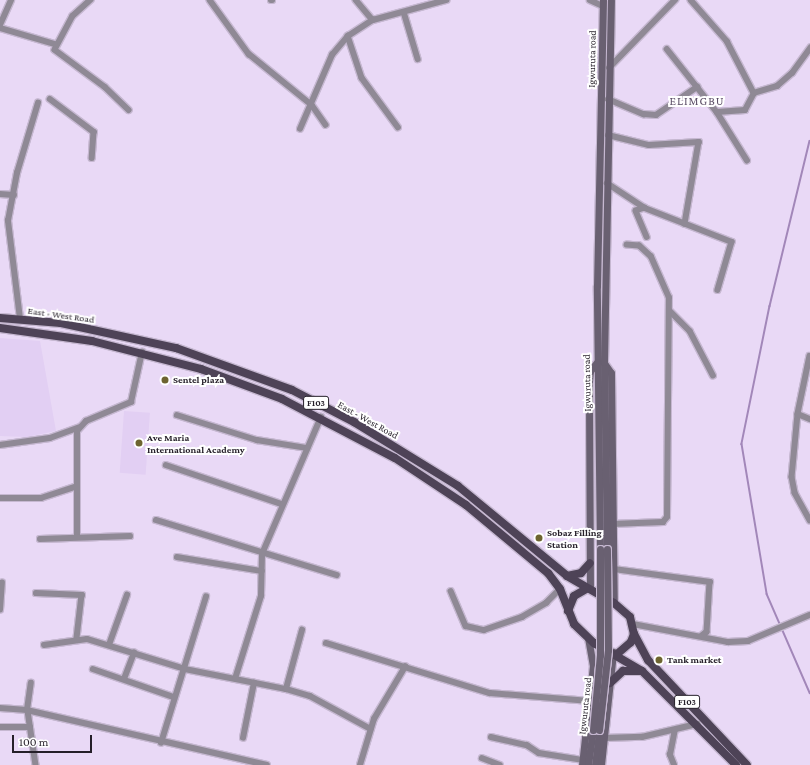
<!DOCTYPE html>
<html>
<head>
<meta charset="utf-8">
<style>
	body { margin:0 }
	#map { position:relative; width:810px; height:765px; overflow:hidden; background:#e9d9f6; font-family:"Crimson Pro",serif }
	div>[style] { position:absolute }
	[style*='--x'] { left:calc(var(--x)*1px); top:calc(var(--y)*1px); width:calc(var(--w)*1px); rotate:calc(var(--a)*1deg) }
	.built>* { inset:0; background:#e2cff3; transform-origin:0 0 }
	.stream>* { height:1.5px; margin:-0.75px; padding:0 0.75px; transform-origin:0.75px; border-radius:0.75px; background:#a287b9 }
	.roads { filter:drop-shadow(1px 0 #c6b8d1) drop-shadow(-1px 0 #c6b8d1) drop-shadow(0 1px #c6b8d1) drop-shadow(0 -1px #c6b8d1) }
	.street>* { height:5.5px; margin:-2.75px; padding:0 2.75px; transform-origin:2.75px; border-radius:2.75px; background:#8f8995 }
	.secondary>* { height:7px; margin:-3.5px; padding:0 3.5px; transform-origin:3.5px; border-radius:3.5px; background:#696071 }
	.primary>* { height:8px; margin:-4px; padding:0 4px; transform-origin:4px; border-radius:4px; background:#4e4357 }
	.bridges { filter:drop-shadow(1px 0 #c6b8d1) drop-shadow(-1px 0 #c6b8d1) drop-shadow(0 1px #c6b8d1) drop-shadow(0 -1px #c6b8d1) }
	.secondary-bridge>* { height:7px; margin:-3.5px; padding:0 3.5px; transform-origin:3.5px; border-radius:3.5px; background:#696071 }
	.dots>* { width:11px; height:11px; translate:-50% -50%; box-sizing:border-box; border:2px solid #fff; border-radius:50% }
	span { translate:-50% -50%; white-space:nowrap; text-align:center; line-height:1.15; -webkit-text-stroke:4px #fff; paint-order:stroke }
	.shield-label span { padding:1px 3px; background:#fff; border:1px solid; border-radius:3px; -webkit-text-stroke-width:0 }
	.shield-label { font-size:9px; color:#251f29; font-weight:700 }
	.street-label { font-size:10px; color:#251f29 }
	.poi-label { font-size:10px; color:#251f29; font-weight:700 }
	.left { translate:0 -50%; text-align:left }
	.quarter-label { font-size:12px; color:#5b4d66; letter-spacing:1px }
	.scale { position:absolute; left:12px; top:735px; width:80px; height:18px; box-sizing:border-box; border:2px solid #251f29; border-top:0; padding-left:5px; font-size:12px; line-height:14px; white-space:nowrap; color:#251f29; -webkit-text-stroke:3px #fff; paint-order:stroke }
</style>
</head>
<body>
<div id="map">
	<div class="built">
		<div style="clip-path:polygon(0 338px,40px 341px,56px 431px,27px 437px,0 436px)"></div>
		<div style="left:124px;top:411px;width:26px;height:62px;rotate:4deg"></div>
	</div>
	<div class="stream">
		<div style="--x:810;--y:141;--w:170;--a:103.6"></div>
		<div style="--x:770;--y:306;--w:141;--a:101.5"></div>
		<div style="--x:742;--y:444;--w:152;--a:80.5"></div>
		<div style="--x:767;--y:594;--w:108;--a:66.5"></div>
	</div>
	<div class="roads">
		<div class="street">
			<div style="--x:91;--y:0;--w:24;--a:138"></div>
			<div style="--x:73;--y:16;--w:38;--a:118"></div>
			<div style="--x:55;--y:50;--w:62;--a:36.5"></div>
			<div style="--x:105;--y:87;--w:33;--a:44"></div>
			<div style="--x:210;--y:0;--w:67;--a:54.2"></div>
			<div style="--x:249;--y:54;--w:81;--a:39"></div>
			<div style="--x:312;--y:105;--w:24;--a:55"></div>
			<div style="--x:271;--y:0;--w:1;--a:0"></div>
			<div style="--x:356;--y:0;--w:26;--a:50"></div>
			<div style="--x:590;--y:0;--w:14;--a:25"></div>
			<div style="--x:691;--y:0;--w:55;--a:48.7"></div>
			<div style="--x:727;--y:41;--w:59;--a:62.6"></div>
			<div style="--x:404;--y:12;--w:49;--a:73.4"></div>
			<div style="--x:0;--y:25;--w:27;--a:-66"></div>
			<div style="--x:0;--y:28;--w:57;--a:16.2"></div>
			<div style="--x:348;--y:36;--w:44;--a:71.6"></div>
			<div style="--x:362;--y:78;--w:61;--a:53.7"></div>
			<div style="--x:667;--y:49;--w:80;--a:51.6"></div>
			<div style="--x:717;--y:112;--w:57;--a:58"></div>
			<div style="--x:609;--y:68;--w:95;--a:-45.9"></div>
			<div style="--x:50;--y:99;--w:55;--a:36.9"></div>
			<div style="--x:94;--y:132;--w:26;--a:94"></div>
			<div style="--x:608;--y:99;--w:39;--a:23"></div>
			<div style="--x:644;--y:114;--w:12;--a:5"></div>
			<div style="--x:656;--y:115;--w:50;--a:-34.3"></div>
			<div style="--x:717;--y:112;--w:28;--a:-4"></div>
			<div style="--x:745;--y:110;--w:19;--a:-62"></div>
			<div style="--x:754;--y:93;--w:24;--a:-17"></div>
			<div style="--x:777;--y:86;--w:20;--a:-41"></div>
			<div style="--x:792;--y:73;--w:31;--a:-54"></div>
			<div style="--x:300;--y:129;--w:81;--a:-66.6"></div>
			<div style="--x:332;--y:55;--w:25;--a:-50"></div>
			<div style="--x:348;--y:36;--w:30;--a:-33"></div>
			<div style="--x:373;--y:20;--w:76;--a:-15.3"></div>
			<div style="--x:608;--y:135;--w:42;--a:13.7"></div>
			<div style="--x:649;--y:145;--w:50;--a:-3.4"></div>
			<div style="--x:699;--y:142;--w:83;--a:99.7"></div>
			<div style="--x:607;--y:183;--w:45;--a:33.3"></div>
			<div style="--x:645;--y:208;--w:93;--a:21.3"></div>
			<div style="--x:732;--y:242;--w:50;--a:106.3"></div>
			<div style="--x:0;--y:194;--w:14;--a:4"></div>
			<div style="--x:645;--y:208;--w:9;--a:162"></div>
			<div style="--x:636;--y:211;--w:28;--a:67"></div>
			<div style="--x:670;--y:311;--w:28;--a:45"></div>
			<div style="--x:690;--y:331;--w:50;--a:62.4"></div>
			<div style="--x:20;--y:319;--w:99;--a:-97"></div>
			<div style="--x:8;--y:221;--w:49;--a:-79.4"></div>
			<div style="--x:17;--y:173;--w:73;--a:-73.3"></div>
			<div style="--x:810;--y:356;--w:59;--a:101.7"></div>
			<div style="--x:798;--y:414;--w:63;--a:95.4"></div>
			<div style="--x:792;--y:477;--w:16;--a:79"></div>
			<div style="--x:795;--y:493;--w:31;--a:61"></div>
			<div style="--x:798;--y:414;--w:13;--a:23"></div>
			<div style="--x:177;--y:415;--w:84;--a:17.4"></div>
			<div style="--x:257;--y:440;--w:51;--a:9.1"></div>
			<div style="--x:0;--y:445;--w:50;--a:-8"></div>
			<div style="--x:50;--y:438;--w:30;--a:-20"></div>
			<div style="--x:166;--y:465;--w:122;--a:18.6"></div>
			<div style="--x:0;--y:498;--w:41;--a:0"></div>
			<div style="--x:41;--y:498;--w:36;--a:-18"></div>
			<div style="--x:156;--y:520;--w:189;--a:16.9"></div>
			<div style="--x:612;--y:524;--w:51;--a:-2.2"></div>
			<div style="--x:663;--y:522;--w:6;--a:-51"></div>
			<div style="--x:667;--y:517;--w:219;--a:-89.5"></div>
			<div style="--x:669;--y:298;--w:45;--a:-113.7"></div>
			<div style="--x:651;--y:257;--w:16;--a:-137"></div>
			<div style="--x:639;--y:246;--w:12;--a:-175"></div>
			<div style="--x:77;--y:535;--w:104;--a:-90"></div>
			<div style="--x:77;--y:431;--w:13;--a:-48"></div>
			<div style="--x:86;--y:421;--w:49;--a:-22.9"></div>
			<div style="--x:131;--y:402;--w:51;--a:-77.6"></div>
			<div style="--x:40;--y:539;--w:90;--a:-1.9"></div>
			<div style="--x:177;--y:557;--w:86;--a:9.4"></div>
			<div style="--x:614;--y:569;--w:97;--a:7.7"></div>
			<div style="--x:710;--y:582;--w:50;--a:93.4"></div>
			<div style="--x:707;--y:632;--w:6;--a:141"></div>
			<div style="--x:451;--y:591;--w:38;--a:67"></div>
			<div style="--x:466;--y:626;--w:18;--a:13"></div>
			<div style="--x:484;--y:630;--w:40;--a:-18.9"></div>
			<div style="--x:522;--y:617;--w:28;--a:-30"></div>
			<div style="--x:546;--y:603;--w:20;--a:-45"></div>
			<div style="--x:36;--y:593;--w:46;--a:2.5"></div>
			<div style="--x:82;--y:595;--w:43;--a:96.6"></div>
			<div style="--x:0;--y:610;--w:27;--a:-86"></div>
			<div style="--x:633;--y:624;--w:97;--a:10.7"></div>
			<div style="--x:728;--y:642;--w:20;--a:-3"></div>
			<div style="--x:748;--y:641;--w:67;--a:-22.8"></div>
			<div style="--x:326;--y:643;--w:171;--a:17"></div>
			<div style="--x:490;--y:693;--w:100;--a:4.6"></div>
			<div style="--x:44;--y:645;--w:43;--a:-7.9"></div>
			<div style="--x:87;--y:639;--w:102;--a:17"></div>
			<div style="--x:185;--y:669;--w:103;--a:11.2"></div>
			<div style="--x:286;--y:689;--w:25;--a:16"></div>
			<div style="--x:310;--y:696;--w:69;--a:28.4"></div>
			<div style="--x:109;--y:645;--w:53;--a:-70.2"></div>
			<div style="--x:93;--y:669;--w:86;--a:19.1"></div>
			<div style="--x:124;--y:679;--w:28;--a:-69"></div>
			<div style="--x:235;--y:679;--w:87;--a:-72.6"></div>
			<div style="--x:261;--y:596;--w:42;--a:-88.6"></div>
			<div style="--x:262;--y:554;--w:149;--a:-66.7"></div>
			<div style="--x:286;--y:689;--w:61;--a:-74.8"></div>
			<div style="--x:0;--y:708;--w:27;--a:4"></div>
			<div style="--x:27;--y:710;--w:246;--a:12.9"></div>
			<div style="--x:27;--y:710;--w:27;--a:-82"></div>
			<div style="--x:28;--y:711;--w:55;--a:81.6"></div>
			<div style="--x:0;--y:727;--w:30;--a:0"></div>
			<div style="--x:491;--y:737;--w:37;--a:13"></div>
			<div style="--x:527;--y:745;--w:14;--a:34"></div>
			<div style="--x:539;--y:753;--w:45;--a:9"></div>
			<div style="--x:243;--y:738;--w:56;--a:-78.7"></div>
			<div style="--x:604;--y:738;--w:38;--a:-2"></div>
			<div style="--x:642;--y:737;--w:57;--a:-13.3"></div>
			<div style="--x:161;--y:743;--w:153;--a:-72.9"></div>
			<div style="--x:482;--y:758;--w:19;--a:21"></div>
			<div style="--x:360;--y:765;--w:48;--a:-73.1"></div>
			<div style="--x:374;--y:719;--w:61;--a:-59.2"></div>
			<div style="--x:674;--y:765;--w:11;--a:-112"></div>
			<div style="--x:670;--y:755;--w:25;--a:-79"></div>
		</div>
		<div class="secondary">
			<div style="--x:604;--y:363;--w:12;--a:55"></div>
			<div style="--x:611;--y:373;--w:230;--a:89.3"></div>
			<div style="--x:600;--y:549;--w:263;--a:-90.7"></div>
			<div style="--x:597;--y:286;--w:286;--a:-88.8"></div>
			<div style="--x:607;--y:549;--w:187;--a:-90.9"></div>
			<div style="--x:604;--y:362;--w:362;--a:-88.9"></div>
			<div style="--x:590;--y:589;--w:207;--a:-90.3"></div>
			<div style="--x:589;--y:382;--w:11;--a:-85"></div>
			<div style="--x:590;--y:371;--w:11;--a:-52"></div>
			<div style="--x:582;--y:765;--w:100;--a:-83.7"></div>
			<div style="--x:593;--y:666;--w:28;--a:-100"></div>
			<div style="--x:588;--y:765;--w:35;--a:-82"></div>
			<div style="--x:595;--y:765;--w:35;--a:-83"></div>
			<div style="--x:601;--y:765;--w:114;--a:-83.9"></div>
		</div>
		<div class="primary">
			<div style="--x:0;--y:318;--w:61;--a:4.7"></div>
			<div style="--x:61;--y:323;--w:118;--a:12.3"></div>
			<div style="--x:176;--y:348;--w:123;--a:19.9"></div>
			<div style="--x:292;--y:390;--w:70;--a:27.3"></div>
			<div style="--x:354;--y:422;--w:122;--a:31.6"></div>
			<div style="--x:458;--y:486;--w:141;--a:39.5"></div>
			<div style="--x:567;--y:576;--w:54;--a:29.9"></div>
			<div style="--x:614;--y:603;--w:21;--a:41"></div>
			<div style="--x:630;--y:617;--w:17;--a:77"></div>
			<div style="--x:634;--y:634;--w:9;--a:111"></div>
			<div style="--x:631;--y:642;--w:18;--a:139"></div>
			<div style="--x:0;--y:328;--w:93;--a:8"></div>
			<div style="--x:92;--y:341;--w:113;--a:14.4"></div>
			<div style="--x:201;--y:369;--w:86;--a:20.3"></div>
			<div style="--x:282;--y:399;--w:127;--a:27.6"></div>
			<div style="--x:395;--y:458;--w:85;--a:33.5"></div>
			<div style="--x:466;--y:505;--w:107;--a:39.7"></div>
			<div style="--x:548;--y:573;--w:20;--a:53"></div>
			<div style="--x:560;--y:589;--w:38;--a:68"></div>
			<div style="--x:574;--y:624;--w:28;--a:44"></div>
			<div style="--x:594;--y:643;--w:56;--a:30.3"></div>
			<div style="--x:642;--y:671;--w:133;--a:45"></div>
			<div style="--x:567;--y:576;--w:14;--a:-12"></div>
			<div style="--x:581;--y:573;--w:13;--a:-48"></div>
			<div style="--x:568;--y:611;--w:16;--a:-68"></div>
			<div style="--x:574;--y:596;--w:14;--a:-30"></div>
			<div style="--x:634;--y:634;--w:30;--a:62"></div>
			<div style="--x:648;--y:660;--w:144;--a:46.7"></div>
			<div style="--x:610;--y:683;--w:18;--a:-43"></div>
			<div style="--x:623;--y:671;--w:17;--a:0"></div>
		</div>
	</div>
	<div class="bridges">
		<div class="secondary-bridge">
			<div style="--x:593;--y:730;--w:75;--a:-84.7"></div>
			<div style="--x:600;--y:655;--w:106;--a:-90"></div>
			<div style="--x:599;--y:730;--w:81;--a:-83.6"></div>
			<div style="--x:608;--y:650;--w:101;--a:-90.6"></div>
		</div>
	</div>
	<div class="dots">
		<div style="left:165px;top:380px;background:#6d6430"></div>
		<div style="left:139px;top:443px;background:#6d6430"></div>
		<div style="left:539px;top:538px;background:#6d6430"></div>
		<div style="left:659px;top:660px;background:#6d6430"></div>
	</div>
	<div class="shield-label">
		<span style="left:316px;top:403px">F103</span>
		<span style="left:687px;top:702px">F103</span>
	</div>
	<div class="street-label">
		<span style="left:592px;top:59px;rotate:-89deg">Igwuruta road</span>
		<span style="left:61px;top:315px;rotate:8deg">East - West Road</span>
		<span style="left:587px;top:383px;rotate:-91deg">Igwuruta road</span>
		<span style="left:368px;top:420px;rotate:29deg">East - West Road</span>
		<span style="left:585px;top:706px;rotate:-84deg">Igwuruta road</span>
	</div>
	<div class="poi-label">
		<span class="left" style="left:173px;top:380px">Sentel plaza</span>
		<span class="left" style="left:147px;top:443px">Ave Maria<br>International Academy</span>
		<span class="left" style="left:547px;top:538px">Sobaz Filling<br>Station</span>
		<span class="left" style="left:667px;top:660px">Tank market</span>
	</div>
	<div class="quarter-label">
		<span style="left:697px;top:102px">ELIMGBU</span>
	</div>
	<div class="scale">100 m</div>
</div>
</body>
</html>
